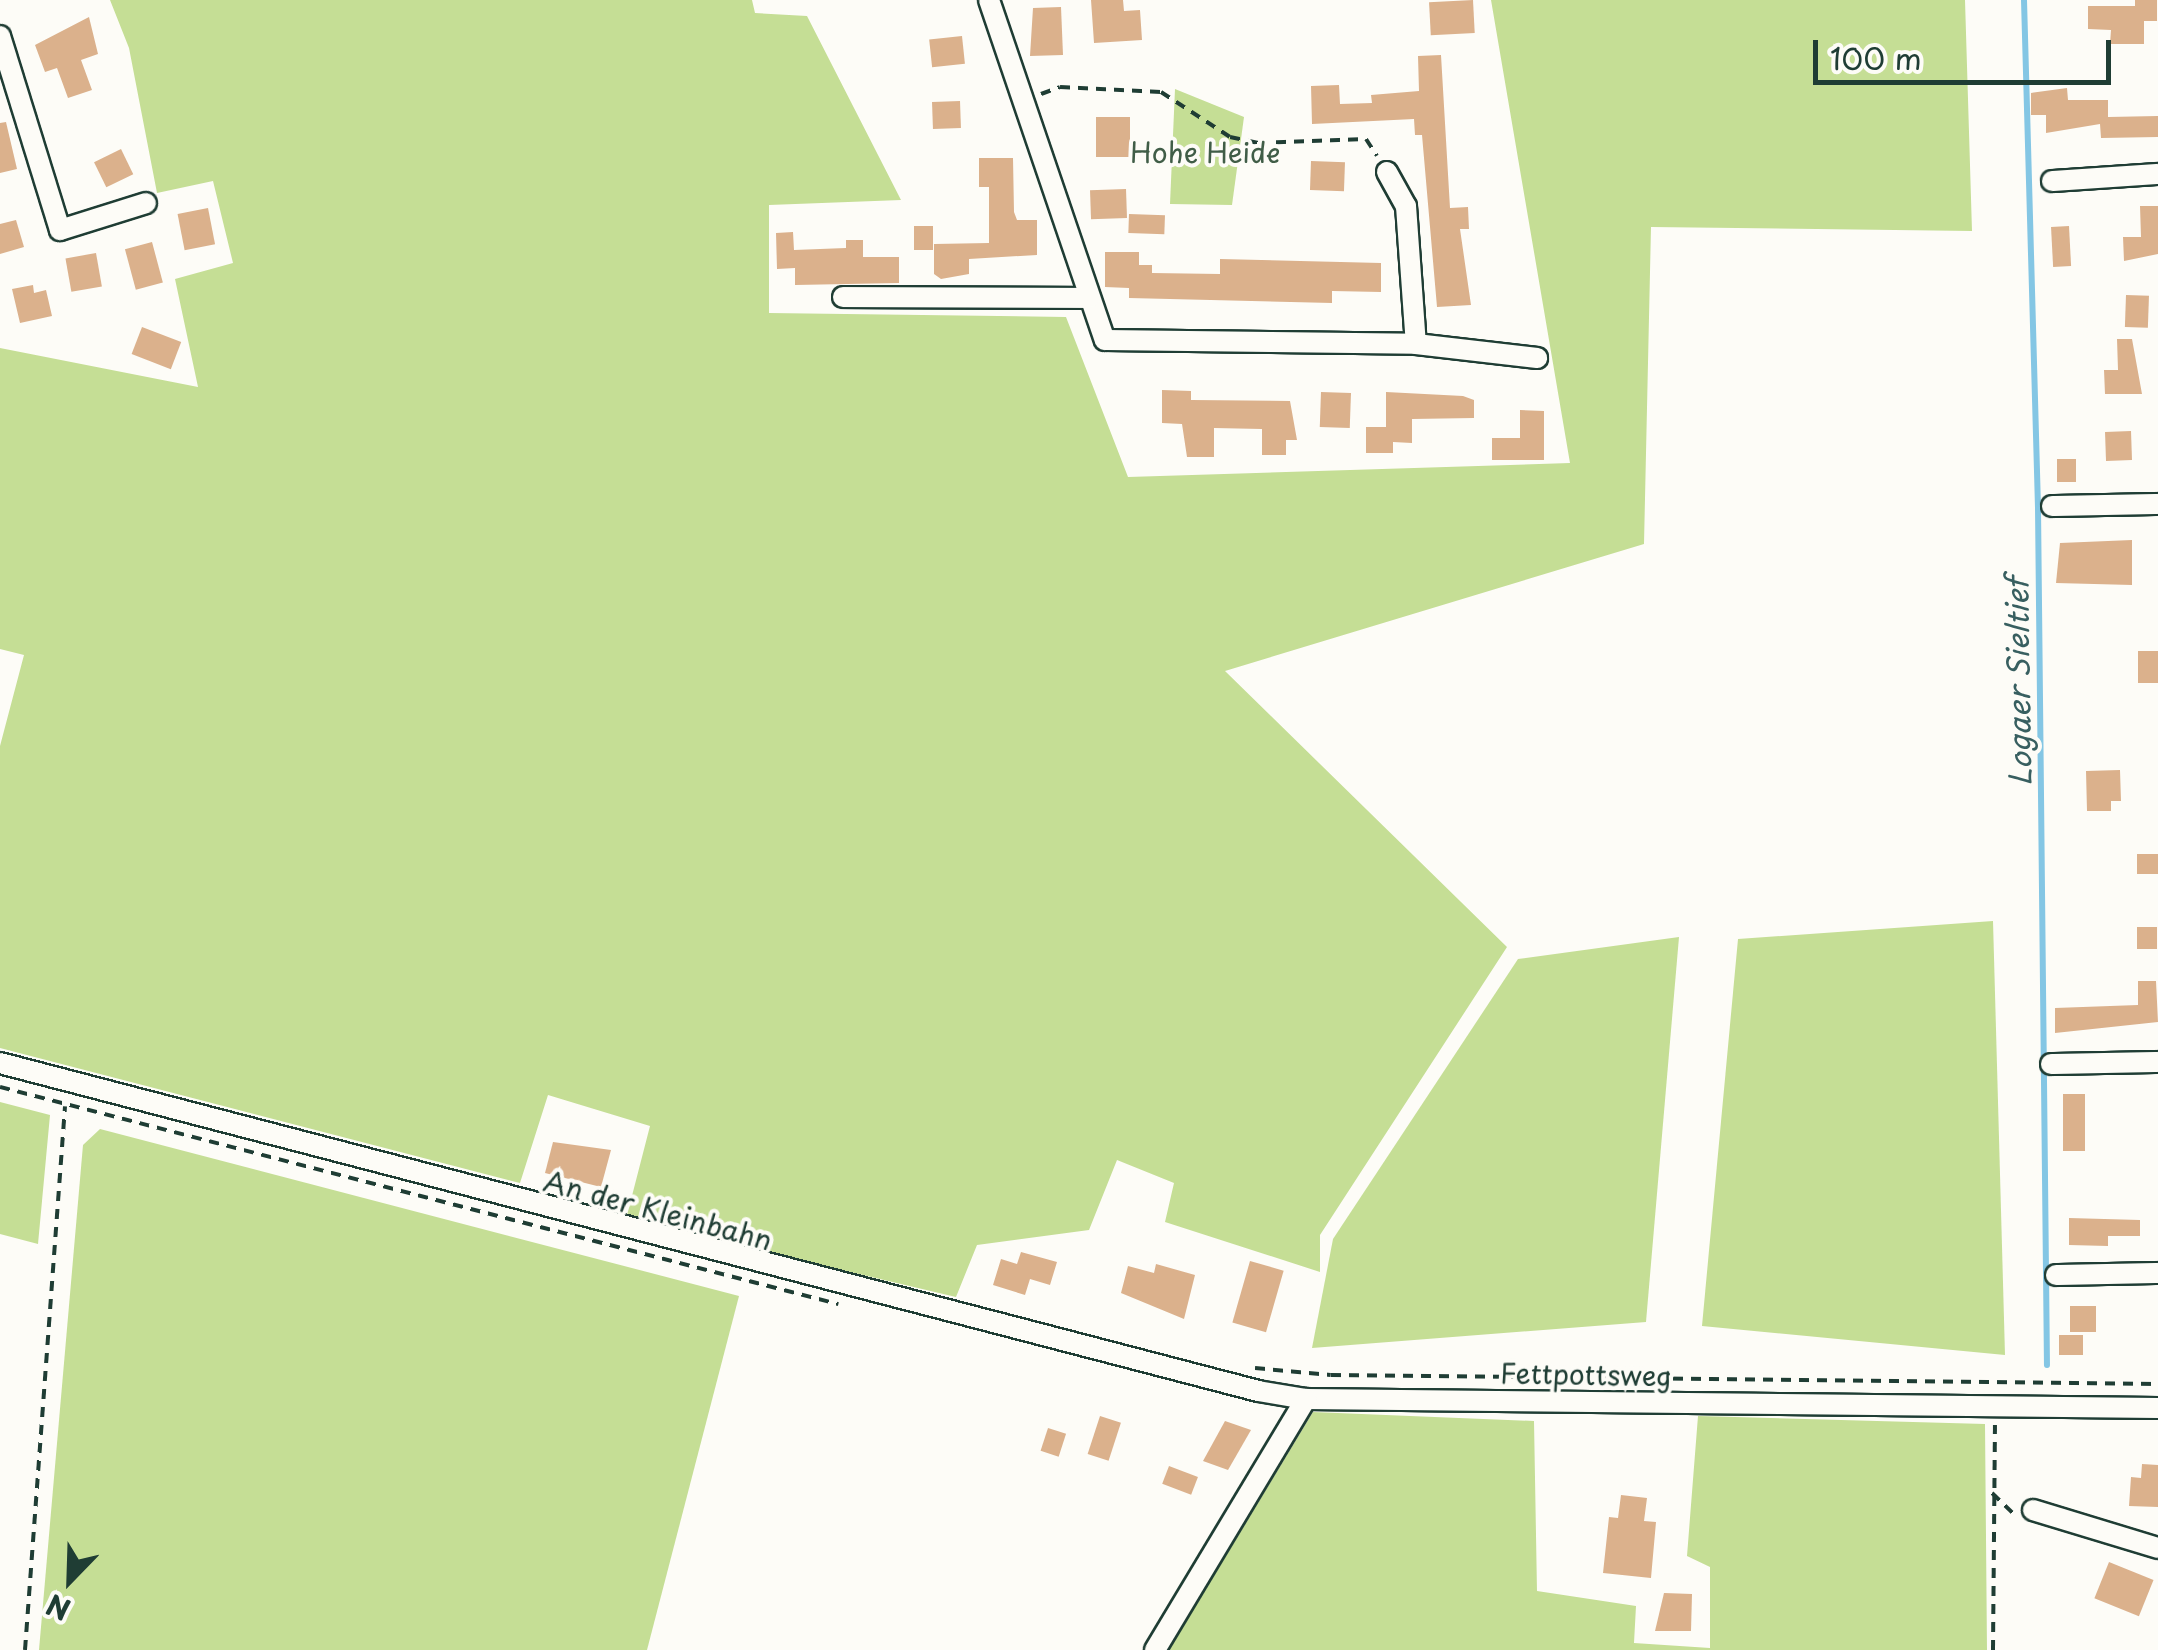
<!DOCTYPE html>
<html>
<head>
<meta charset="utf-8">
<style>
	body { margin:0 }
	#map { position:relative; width:2158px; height:1650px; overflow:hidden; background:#fdfcf7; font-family:"Playpen Sans",sans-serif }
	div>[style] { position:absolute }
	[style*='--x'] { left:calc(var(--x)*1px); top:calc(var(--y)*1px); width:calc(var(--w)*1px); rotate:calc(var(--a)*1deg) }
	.green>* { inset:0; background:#c5de95 }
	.stream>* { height:6px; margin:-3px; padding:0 3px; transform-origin:3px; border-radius:3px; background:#84c6e4 }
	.building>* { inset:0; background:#dbb18c; transform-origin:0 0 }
	.path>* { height:4px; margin-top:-2px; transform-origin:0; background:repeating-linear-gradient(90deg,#1f3d34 0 10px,transparent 0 18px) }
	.roads { filter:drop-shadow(2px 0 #1f3d34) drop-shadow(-2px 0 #1f3d34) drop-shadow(0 2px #1f3d34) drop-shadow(0 -2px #1f3d34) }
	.minor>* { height:20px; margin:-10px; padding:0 10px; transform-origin:10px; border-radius:10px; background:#fdfcf7 }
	span { translate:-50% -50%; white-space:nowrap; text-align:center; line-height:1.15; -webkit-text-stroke:8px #fdfcf7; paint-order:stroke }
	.park-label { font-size:28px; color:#405d47 }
	.street-label { font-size:28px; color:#1f3d34 }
	.water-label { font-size:30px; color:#385f60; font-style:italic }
	.north { position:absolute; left:20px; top:1530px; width:100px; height:100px; -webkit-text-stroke:8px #fdfcf7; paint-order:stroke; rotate:203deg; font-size:28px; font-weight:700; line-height:40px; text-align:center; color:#1f3d34 }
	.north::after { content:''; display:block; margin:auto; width:35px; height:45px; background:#1f3d34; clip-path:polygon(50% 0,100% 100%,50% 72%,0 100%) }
	.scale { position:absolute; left:1813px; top:40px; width:298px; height:45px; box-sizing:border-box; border:5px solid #1f3d34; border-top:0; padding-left:12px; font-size:30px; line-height:35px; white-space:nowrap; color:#1f3d34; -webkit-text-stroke:8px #fdfcf7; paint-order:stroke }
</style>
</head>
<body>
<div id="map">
	<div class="green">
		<div style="clip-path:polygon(110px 0,752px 0,755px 13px,807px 16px,901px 200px,769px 205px,769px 313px,1066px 317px,1128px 477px,1570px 463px,1491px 0,1965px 0,1972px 231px,1651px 227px,1644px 544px,1225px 671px,1507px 947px,1320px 1235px,1320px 1272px,1165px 1222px,1174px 1183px,1117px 1160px,1089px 1230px,977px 1245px,956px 1297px,626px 1219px,650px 1126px,548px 1095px,520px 1183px,0 1048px,0 746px,24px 655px,0 649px,0 348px,198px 387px,175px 279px,233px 263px,213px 181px,157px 193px,129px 48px)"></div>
		<div style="clip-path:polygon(1175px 89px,1244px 117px,1232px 205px,1170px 204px)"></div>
		<div style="clip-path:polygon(1993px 921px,2005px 1355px,1702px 1326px,1738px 939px)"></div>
		<div style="clip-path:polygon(1679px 937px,1646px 1322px,1312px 1348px,1333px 1239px,1518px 959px)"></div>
		<div style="clip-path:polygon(0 1102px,50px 1115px,38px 1244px,0 1234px)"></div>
		<div style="clip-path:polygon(100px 1129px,739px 1296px,647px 1650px,39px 1650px,83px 1145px)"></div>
		<div style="clip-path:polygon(1313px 1412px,1534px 1421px,1537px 1591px,1636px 1606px,1634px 1643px,1710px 1648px,1710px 1567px,1687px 1556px,1698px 1416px,1985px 1424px,1987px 1650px,1169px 1650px)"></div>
	</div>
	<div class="stream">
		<div style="--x:2024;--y:0;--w:508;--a:88.42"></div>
		<div style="--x:2038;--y:508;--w:857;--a:89.4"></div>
	</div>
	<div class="building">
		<div style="clip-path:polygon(1091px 0,1123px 0,1124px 11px,1140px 10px,1142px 40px,1094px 43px)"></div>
		<div style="left:1473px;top:0;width:33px;height:44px;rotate:87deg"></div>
		<div style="clip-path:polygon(2135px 0,2157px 0,2157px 21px,2144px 21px,2144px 44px,2110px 44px,2111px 30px,2088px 29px,2088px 6px,2135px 6px)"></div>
		<div style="clip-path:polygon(1061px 7px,1063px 55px,1030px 56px,1033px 8px)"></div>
		<div style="clip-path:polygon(89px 17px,98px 54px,81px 60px,92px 90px,68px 98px,57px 68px,45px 72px,35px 45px)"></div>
		<div style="left:962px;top:36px;width:28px;height:33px;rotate:84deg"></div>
		<div style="clip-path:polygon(1441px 55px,1450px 208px,1468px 207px,1469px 229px,1460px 229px,1471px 305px,1437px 307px,1422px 135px,1415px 135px,1414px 119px,1312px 124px,1311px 86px,1339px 85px,1340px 104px,1372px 103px,1371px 95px,1419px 91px,1418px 56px)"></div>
		<div style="clip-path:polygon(2067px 88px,2068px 100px,2108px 100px,2108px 117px,2158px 116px,2158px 137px,2101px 138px,2100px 124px,2046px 133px,2046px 115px,2031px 115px,2031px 93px)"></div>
		<div style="left:960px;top:101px;width:27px;height:28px;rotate:88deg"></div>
		<div style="left:1096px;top:117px;width:34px;height:40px"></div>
		<div style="clip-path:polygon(6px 122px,17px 169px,0 173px,0 123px)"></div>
		<div style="left:121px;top:149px;width:28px;height:30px;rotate:64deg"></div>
		<div style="clip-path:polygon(979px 158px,1013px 158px,1014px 212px,1017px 220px,1037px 220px,1037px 255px,969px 259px,969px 274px,941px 279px,934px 274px,934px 244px,989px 243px,989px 187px,979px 187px)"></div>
		<div style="left:1311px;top:161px;width:34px;height:29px;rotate:2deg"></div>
		<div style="left:1126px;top:189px;width:29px;height:36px;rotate:88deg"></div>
		<div style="clip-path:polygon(2140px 206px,2158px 206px,2158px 254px,2124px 261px,2123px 237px,2141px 237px)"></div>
		<div style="left:208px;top:208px;width:37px;height:31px;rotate:79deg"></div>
		<div style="left:1129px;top:214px;width:36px;height:19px;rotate:2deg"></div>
		<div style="clip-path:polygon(16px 220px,24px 247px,0 254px,0 224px)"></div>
		<div style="left:933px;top:226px;width:24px;height:19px;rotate:90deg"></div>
		<div style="left:2069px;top:226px;width:40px;height:18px;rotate:87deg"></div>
		<div style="clip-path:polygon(793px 232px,794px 250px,846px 248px,846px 240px,863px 240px,863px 257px,899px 257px,899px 283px,795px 285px,795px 268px,777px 269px,776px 233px)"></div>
		<div style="left:152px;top:242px;width:42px;height:28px;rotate:75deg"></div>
		<div style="clip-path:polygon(1105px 252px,1139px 252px,1139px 265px,1152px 265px,1152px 273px,1220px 274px,1220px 259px,1381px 263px,1381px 292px,1332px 291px,1332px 303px,1129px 298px,1129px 288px,1105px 287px)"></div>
		<div style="left:96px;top:253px;width:34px;height:31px;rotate:80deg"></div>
		<div style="clip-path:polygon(33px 285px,34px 293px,46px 290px,52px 316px,20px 323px,12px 289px)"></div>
		<div style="left:2126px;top:295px;width:23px;height:32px;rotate:2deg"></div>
		<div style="left:142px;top:327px;width:42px;height:29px;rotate:21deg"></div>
		<div style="clip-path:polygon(2117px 339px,2132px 339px,2142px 394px,2105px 394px,2104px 370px,2118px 370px)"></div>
		<div style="clip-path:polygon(1162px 390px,1191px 391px,1191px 400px,1290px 401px,1297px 440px,1286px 440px,1286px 455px,1262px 455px,1262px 429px,1214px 428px,1214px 457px,1187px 457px,1182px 424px,1162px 423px)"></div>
		<div style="left:1321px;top:392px;width:30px;height:35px;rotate:2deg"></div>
		<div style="clip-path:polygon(1386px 392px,1463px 396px,1474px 400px,1474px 418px,1412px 419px,1412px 443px,1393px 442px,1393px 453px,1366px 453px,1366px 427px,1386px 427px)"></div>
		<div style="clip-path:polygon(1520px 410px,1544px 411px,1544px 460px,1492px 460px,1492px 438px,1520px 438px)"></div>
		<div style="left:2131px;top:431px;width:29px;height:26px;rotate:88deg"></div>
		<div style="left:2057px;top:459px;width:19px;height:23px"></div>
		<div style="clip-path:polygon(2132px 540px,2132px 585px,2056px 583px,2060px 543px)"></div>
		<div style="left:2138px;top:651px;width:20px;height:32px"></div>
		<div style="clip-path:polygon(2120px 770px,2121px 801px,2111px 801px,2111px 811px,2087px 811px,2086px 771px)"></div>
		<div style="left:2137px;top:854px;width:21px;height:20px"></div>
		<div style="left:2137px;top:927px;width:20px;height:22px"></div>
		<div style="clip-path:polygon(2138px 981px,2156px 981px,2158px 1022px,2055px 1033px,2055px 1008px,2138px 1005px)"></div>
		<div style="left:2063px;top:1094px;width:22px;height:57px"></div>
		<div style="clip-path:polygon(553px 1142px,611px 1150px,601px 1187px,545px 1173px)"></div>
		<div style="clip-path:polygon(2069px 1218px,2140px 1220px,2140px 1236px,2108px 1236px,2108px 1246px,2069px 1245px)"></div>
		<div style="clip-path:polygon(1021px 1252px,1057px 1262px,1050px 1285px,1030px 1279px,1025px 1295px,993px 1285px,1001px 1259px,1017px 1264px)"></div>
		<div style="left:1250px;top:1261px;width:35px;height:64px;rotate:16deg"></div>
		<div style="clip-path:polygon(1156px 1264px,1195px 1275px,1184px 1319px,1121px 1293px,1128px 1266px,1154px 1273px)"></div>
		<div style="left:2070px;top:1306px;width:26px;height:26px"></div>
		<div style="left:2059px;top:1335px;width:24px;height:20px"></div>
		<div style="left:1100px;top:1416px;width:22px;height:40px;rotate:18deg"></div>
		<div style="clip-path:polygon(1225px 1421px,1251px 1430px,1228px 1470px,1203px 1461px)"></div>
		<div style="left:1048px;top:1428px;width:19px;height:24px;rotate:18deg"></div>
		<div style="clip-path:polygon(2142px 1464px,2158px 1465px,2158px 1507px,2129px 1506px,2131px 1477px,2141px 1478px)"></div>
		<div style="left:1169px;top:1466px;width:31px;height:19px;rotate:21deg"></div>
		<div style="clip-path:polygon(1621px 1495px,1647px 1498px,1644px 1521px,1656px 1522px,1651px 1578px,1603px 1573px,1609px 1517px,1618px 1518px)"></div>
		<div style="left:2109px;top:1562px;width:48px;height:39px;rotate:22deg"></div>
		<div style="clip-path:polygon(1664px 1593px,1692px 1594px,1691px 1631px,1655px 1631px)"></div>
	</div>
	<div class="path">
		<div style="--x:1041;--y:94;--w:20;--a:-20"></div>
		<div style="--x:1060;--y:87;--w:101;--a:2.8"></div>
		<div style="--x:1161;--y:92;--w:82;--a:33.1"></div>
		<div style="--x:1230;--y:137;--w:29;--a:12"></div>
		<div style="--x:1258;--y:143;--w:108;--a:-2.1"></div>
		<div style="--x:1366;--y:139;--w:20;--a:57"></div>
		<div style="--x:0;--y:1087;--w:866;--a:14.52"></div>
		<div style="--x:1255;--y:1368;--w:76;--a:5.3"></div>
		<div style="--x:1331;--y:1375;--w:827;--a:0.62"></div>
		<div style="--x:1992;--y:1493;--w:29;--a:44"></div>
		<div style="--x:25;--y:1650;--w:545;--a:-85.79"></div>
		<div style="--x:1993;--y:1650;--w:225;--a:-89.5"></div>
	</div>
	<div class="roads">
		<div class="minor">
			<div style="--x:989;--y:0;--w:359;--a:71.2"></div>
			<div style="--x:1105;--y:340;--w:311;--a:0.7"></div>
			<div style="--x:1416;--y:344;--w:122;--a:6.6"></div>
			<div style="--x:0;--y:36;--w:203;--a:72.8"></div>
			<div style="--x:60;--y:230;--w:90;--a:-17.4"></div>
			<div style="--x:1387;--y:172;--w:39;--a:61"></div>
			<div style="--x:1406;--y:206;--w:138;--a:85.9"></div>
			<div style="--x:2052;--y:181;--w:106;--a:-3.8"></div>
			<div style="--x:843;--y:297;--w:246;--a:0.2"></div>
			<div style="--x:2052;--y:506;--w:106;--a:-1.1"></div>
			<div style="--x:0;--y:1063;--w:1300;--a:14.61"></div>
			<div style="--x:1258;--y:1391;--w:49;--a:9.5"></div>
			<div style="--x:1306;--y:1399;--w:852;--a:0.61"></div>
			<div style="--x:2051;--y:1064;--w:107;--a:-1.1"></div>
			<div style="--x:2056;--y:1275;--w:102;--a:-1.1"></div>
			<div style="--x:2033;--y:1510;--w:131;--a:16.9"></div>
			<div style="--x:1155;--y:1650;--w:293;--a:-59"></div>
		</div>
	</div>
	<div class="park-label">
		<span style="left:1205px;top:152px">Hohe Heide</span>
	</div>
	<div class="street-label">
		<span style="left:658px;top:1210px;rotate:15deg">An der Kleinbahn</span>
		<span style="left:1586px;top:1374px;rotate:1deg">Fettpottsweg</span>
	</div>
	<div class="water-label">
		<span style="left:2018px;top:682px;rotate:-91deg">Logaer Sieltief</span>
	</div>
	<div class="north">N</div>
	<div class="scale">100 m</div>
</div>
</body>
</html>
